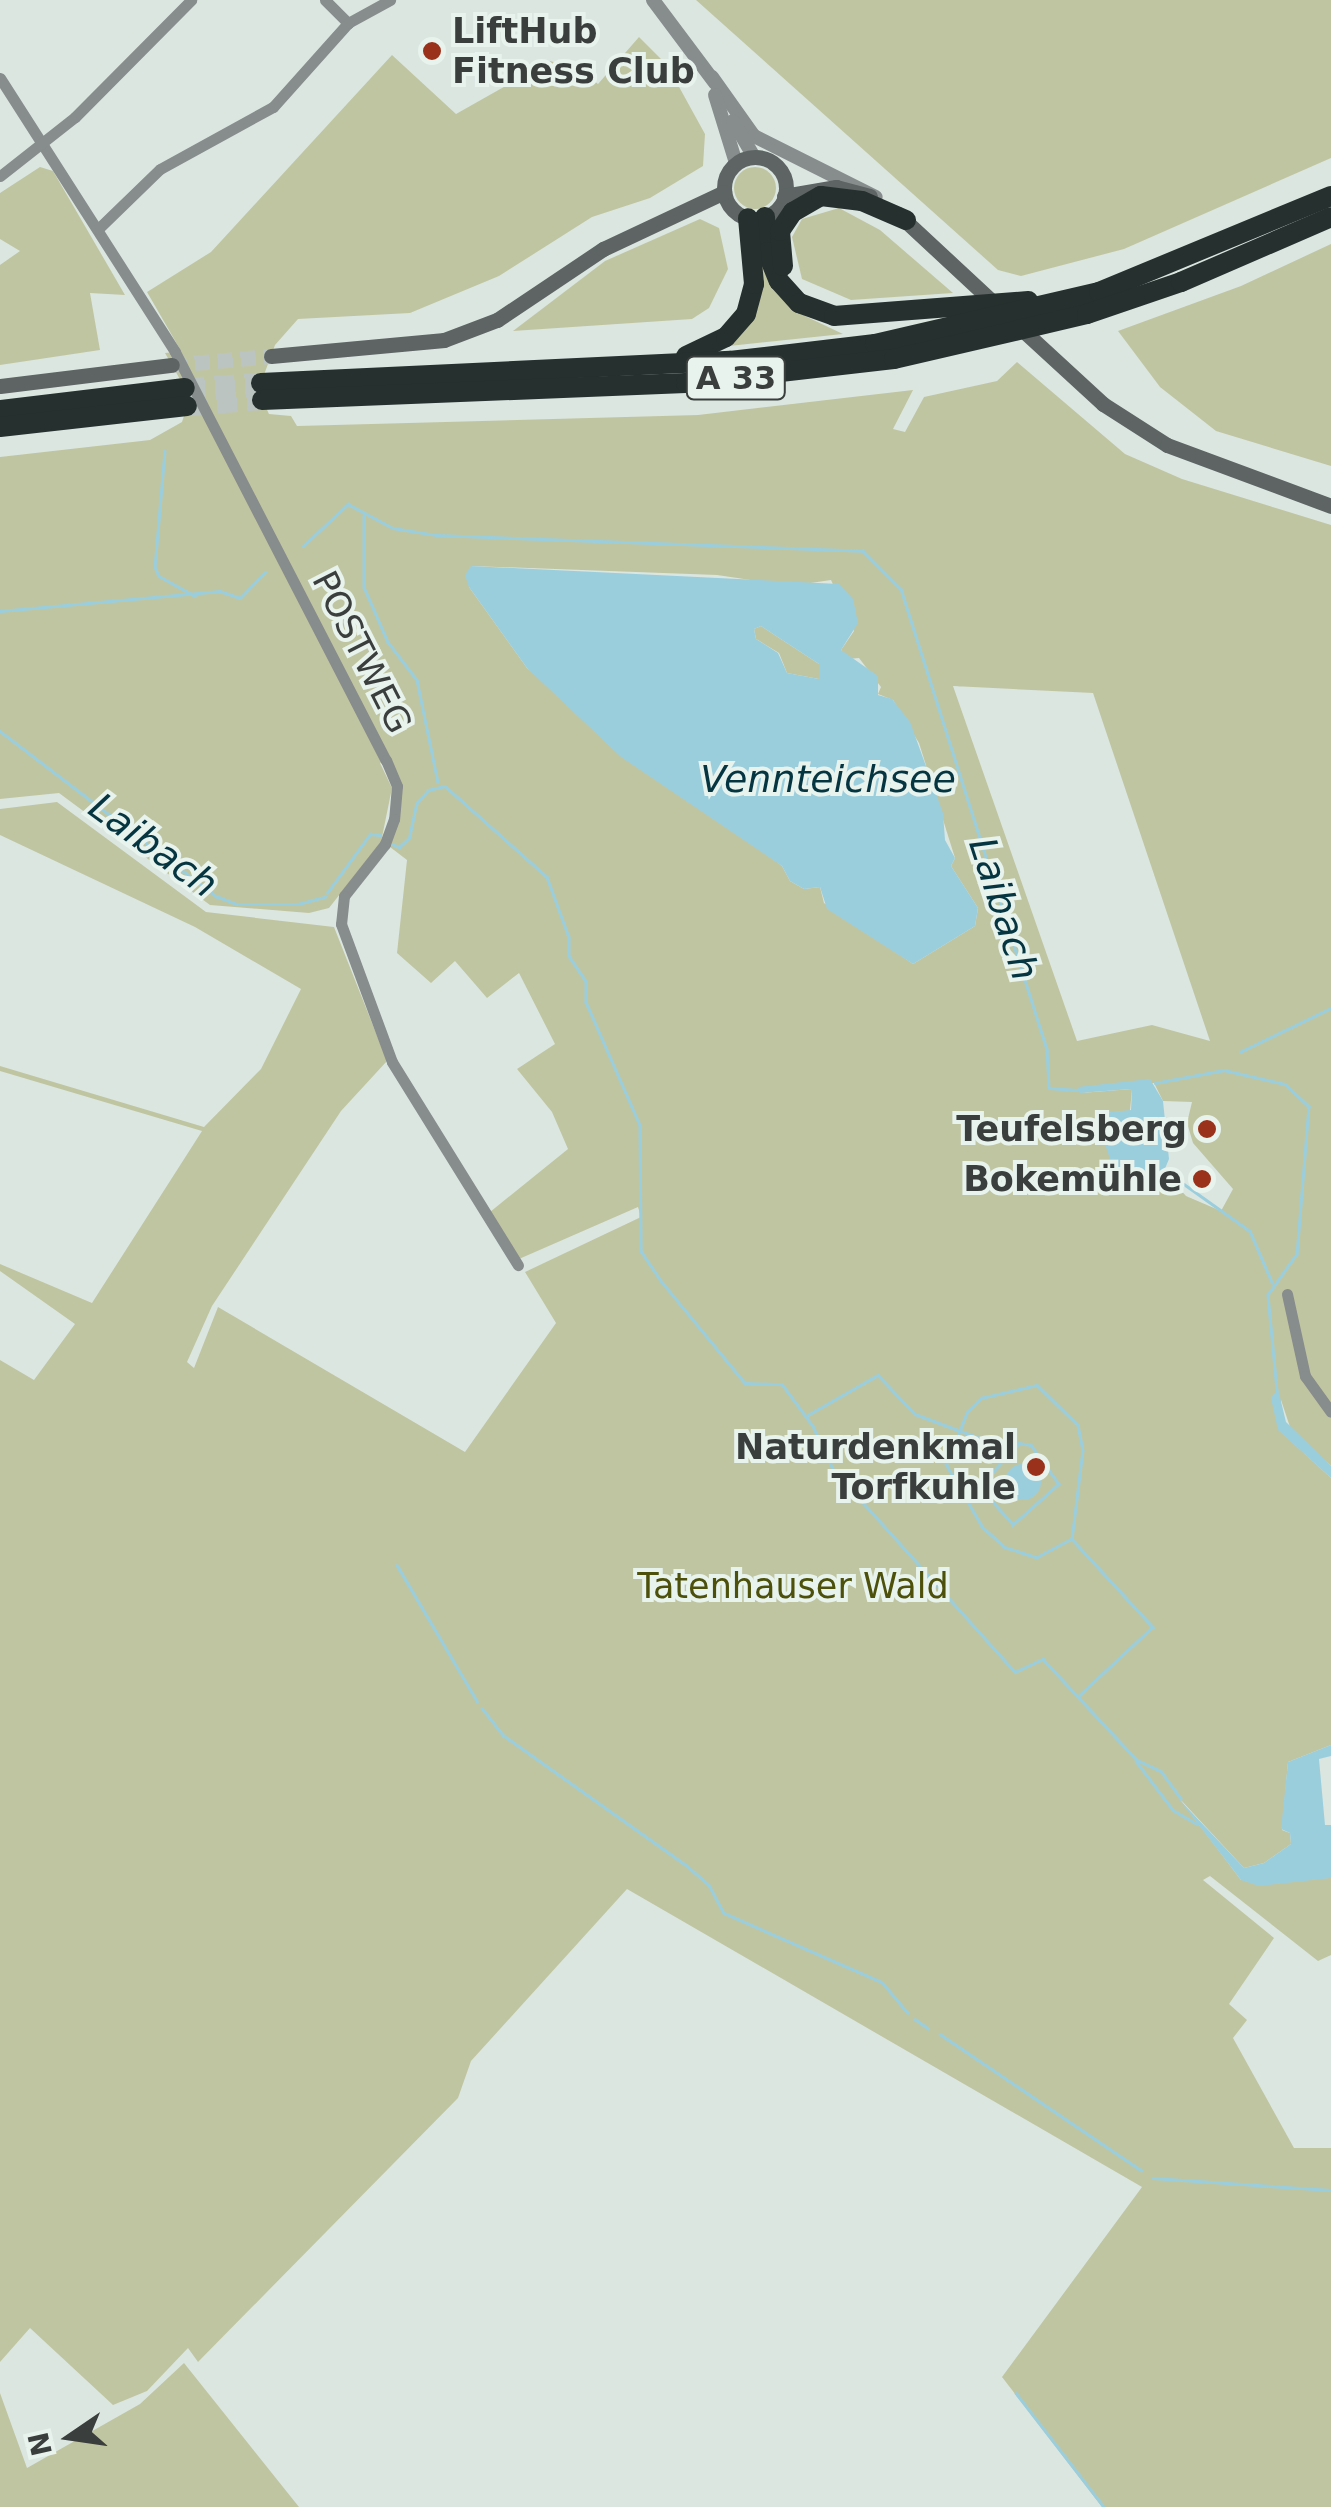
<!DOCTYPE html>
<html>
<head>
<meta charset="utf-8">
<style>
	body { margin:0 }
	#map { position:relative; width:1331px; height:2507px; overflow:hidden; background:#dbe6e1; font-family:"DejaVu Sans",sans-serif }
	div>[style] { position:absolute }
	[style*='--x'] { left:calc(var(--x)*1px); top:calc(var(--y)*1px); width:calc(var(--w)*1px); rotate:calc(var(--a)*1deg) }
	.green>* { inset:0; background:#c0c5a1 }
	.round { border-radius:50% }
	.water>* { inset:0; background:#9bcedd }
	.stream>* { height:2.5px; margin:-1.25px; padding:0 1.25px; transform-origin:1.25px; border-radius:1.25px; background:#9bcedd }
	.secondary-tunnel>* { height:15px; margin-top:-7.5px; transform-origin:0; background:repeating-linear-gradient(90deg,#bbc4c0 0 15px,transparent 0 23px) }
	.motorway-tunnel>* { height:20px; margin-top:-10px; transform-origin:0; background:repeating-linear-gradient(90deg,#bbc4c0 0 20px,transparent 0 30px) }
	.minor>* { height:11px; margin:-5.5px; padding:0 5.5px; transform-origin:5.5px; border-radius:5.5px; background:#878c8c }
	.tertiary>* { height:14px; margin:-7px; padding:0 7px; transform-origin:7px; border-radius:7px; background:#878c8c }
	.secondary>* { height:15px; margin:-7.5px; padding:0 7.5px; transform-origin:7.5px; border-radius:7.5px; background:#5d6463 }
	.secondary>.ring { margin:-7.5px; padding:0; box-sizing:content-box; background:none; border:15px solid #5d6463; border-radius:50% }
	.motorway>* { height:20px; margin:-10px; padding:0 10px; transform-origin:10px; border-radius:10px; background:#26302f }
	.dots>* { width:28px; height:28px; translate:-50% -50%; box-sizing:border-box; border:5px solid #e8f3ee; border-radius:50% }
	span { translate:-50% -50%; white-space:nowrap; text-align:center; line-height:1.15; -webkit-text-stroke:8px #e8f3ee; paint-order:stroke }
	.shield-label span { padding:2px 8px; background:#e8f3ee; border:2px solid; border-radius:8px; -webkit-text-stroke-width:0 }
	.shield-label { font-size:32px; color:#3a3e3c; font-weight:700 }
	.poi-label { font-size:35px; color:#3a3e3c; font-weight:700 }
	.left { translate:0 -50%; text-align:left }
	.right { translate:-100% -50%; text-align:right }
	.street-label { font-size:35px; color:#3a3e3c }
	.park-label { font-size:35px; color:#4c500b }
	.water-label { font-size:38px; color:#053541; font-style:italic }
	.north { position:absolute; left:20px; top:2387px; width:100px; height:100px; -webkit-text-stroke:8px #e8f3ee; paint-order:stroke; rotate:257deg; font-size:28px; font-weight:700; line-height:40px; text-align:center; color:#3a3e3c }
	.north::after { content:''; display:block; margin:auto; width:35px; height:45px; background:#3a3e3c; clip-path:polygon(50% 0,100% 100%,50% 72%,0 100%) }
</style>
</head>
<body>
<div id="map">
	<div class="green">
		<div style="clip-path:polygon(696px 0,1331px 0,1331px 158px,1124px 249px,1021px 276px,998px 270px)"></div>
		<div style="clip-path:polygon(evenodd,639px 37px,667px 65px,705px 134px,703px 166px,650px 198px,592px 217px,499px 276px,410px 313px,298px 319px,275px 345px,258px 391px,269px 414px,291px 416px,297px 426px,698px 415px,913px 390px,893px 429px,905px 432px,924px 397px,997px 381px,1017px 362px,1125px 454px,1182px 479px,1331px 525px,1331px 1466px,1291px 1430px,1281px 1400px,1279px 1430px,1331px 1478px,1331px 1745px,1288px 1762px,1282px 1830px,1290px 1833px,1291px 1844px,1264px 1863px,1244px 1868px,1179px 1798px,1241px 1880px,1331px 1878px,1331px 1955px,1318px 1961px,1210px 1876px,1203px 1880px,1274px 1938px,1229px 2004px,1247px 2020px,1233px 2038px,1294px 2148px,1331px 2148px,1331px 2507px,1102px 2507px,1002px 2377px,1142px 2187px,627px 1889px,471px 2061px,458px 2098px,198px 2362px,188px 2348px,147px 2391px,113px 2405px,30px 2328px,0 2362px,0 1360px,34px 1380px,75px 1324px,0 1271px,0 1264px,92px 1303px,202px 1131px,0 1071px,0 1066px,204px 1127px,261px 1069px,301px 989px,195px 927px,0 835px,0 809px,57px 802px,206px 912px,334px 927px,387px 1061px,341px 1111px,212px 1306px,187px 1362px,194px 1368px,218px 1307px,465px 1452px,556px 1323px,525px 1272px,641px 1217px,638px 1207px,519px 1259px,490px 1212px,568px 1149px,552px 1112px,517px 1069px,555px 1044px,519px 973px,487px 998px,455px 961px,431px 983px,397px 953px,407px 860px,390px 847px,398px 820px,390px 758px,380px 763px,392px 788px,381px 842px,329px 908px,309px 913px,210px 905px,59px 793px,0 799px,0 457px,150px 440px,182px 422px,190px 397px,165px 353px,181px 351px,147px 292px,211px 252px,392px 55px,456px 114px,550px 61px,579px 69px,598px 84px,639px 37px,472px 566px,717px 575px,790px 586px,831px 580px,854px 631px,841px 650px,848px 659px,859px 658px,881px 687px,878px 694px,893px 700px,919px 743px,955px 858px,951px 866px,978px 908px,975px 926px,913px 964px,824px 903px,820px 887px,804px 889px,790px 881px,782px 866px,527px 668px,469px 587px,472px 566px,639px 37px,953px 686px,1093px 693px,1210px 1041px,1152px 1025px,1077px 1041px,953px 686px,639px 37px,1154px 1083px,1163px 1101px,1192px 1102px,1187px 1123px,1193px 1143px,1233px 1189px,1221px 1211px,1186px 1196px,1164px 1171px,1137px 1183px,1103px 1113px,1130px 1111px,1132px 1089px,1080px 1093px,1154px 1083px)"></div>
		<div class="round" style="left:734px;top:167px;width:42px;height:42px"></div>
		<div style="clip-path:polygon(40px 167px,53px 171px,125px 295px,90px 293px,100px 350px,0 365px,0 265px,20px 251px,0 239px,0 193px)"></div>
		<div style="clip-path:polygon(839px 208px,880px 230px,953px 293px,851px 300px,802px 279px,792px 237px,802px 219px)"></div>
		<div style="clip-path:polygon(700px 219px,719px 228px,728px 269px,709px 308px,692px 319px,513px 331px,605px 261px)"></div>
		<div style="clip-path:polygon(1331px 244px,1331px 466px,1216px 431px,1160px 387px,1118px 331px,1241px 286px)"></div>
		<div style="clip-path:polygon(762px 258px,805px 316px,843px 334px,729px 346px,758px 308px)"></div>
		<div style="clip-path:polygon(761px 626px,819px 664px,819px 679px,787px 673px,779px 653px,756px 639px,754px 629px)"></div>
		<div style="clip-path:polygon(184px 2363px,299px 2507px,0 2507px,0 2393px,27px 2468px,140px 2404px)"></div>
	</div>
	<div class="water">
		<div style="clip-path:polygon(evenodd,471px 566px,839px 584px,853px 599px,858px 623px,841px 650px,878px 676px,878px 695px,892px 699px,910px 722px,943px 813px,945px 840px,955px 858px,951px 866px,978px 908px,975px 926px,913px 964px,827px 909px,820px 887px,804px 889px,790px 881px,782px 866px,621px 757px,527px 668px,469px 587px,465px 575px,471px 566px,761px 626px,819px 664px,819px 679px,787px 673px,778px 653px,756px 639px,754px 629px,761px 626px)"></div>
		<div style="clip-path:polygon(1150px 1079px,1163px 1101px,1169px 1159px,1164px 1171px,1124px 1182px,1116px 1176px,1097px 1121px,1102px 1113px,1131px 1110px,1132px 1089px,1079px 1093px,1078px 1087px)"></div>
		<div style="clip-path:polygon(1278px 1389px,1286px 1422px,1331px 1466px,1331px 1478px,1278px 1430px,1271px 1398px)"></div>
		<div class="round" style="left:1005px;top:1464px;width:36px;height:36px"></div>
		<div style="clip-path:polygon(1331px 1745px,1331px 1756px,1319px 1759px,1325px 1825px,1331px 1825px,1331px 1878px,1259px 1886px,1241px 1880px,1178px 1798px,1244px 1868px,1264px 1863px,1291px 1844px,1290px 1833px,1281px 1829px,1288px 1762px)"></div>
	</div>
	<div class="stream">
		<div style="--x:165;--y:451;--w:116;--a:94.9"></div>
		<div style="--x:155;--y:567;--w:10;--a:66"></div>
		<div style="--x:159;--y:576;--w:41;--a:29.1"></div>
		<div style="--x:364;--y:515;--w:72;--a:90"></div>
		<div style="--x:364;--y:587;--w:60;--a:66.4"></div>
		<div style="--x:388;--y:642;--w:48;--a:52.7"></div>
		<div style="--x:417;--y:680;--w:104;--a:78.4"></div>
		<div style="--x:303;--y:546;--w:62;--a:-43"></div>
		<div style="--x:348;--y:504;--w:51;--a:28.1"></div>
		<div style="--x:393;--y:528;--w:44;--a:9.2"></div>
		<div style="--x:436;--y:535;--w:427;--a:2.1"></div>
		<div style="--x:863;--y:551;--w:54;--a:45"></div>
		<div style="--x:901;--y:589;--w:483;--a:72.4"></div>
		<div style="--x:1047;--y:1049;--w:39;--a:87"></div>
		<div style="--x:1049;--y:1088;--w:28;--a:4"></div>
		<div style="--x:0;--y:611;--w:221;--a:-5.2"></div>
		<div style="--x:220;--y:591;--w:21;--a:19"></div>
		<div style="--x:240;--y:598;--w:36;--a:-46"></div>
		<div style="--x:0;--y:731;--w:272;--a:37.4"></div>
		<div style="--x:216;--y:896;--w:22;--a:21"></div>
		<div style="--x:237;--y:904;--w:61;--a:0"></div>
		<div style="--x:298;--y:904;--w:28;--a:-15"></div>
		<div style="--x:392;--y:844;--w:8;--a:23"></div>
		<div style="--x:399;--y:847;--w:13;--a:-42"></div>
		<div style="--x:409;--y:838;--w:35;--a:-78"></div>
		<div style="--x:416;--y:804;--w:18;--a:-49"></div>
		<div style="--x:428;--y:790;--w:17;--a:-13"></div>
		<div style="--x:445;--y:786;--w:137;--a:41.7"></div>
		<div style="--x:547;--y:877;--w:64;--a:69.9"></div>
		<div style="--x:569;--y:937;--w:19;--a:90"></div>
		<div style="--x:569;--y:956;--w:30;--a:56"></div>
		<div style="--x:586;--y:981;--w:21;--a:90"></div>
		<div style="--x:586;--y:1002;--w:134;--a:66.3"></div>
		<div style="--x:640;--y:1125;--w:126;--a:89.5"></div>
		<div style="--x:641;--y:1251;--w:37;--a:56"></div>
		<div style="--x:662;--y:1282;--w:131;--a:50.6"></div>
		<div style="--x:745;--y:1383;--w:37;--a:2"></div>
		<div style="--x:782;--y:1384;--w:52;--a:53.6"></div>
		<div style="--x:813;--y:1426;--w:47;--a:65.1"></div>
		<div style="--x:833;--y:1469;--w:273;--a:48.1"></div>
		<div style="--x:1015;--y:1672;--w:31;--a:-25"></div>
		<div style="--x:1043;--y:1659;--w:138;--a:47.1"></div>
		<div style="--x:1137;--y:1760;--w:26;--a:25"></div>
		<div style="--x:1161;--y:1771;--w:34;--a:54"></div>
		<div style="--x:327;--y:893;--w:73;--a:-53.9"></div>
		<div style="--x:370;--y:834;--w:10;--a:6"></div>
		<div style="--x:1240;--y:1052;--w:101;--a:-25.8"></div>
		<div style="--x:1155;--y:1083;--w:70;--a:-10.7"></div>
		<div style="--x:1224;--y:1070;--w:63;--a:12.9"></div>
		<div style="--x:1285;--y:1084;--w:33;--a:43"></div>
		<div style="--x:1309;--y:1106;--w:148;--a:94.6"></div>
		<div style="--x:1297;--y:1254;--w:50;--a:125.3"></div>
		<div style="--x:1268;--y:1295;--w:96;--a:84.6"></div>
		<div style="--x:1184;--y:1184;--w:81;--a:35.5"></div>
		<div style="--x:1250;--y:1231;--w:56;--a:66.7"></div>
		<div style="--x:806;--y:1416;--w:83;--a:-29.7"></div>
		<div style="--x:878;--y:1375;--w:54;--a:46.5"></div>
		<div style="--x:915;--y:1414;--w:100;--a:20.4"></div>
		<div style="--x:1019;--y:1443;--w:12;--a:9"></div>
		<div style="--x:1031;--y:1445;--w:48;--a:54.3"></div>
		<div style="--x:1059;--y:1484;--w:62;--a:138.3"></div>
		<div style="--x:1013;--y:1525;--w:51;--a:-131.8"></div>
		<div style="--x:979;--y:1487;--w:59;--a:-47.7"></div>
		<div style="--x:1072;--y:1539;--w:40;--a:152"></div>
		<div style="--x:1037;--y:1558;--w:35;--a:-162"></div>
		<div style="--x:1004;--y:1547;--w:30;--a:-138"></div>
		<div style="--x:982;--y:1527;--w:72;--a:-120.1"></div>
		<div style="--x:946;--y:1465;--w:57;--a:-68.4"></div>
		<div style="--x:967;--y:1412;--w:20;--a:-45"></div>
		<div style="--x:981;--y:1398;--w:57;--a:-13.1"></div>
		<div style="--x:1037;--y:1385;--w:57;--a:44.3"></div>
		<div style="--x:1078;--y:1425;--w:25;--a:79"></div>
		<div style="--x:1083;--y:1450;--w:90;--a:97"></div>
		<div style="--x:1072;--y:1539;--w:120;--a:47.4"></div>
		<div style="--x:1153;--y:1627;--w:101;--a:137"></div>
		<div style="--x:397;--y:1565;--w:158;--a:59.5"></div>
		<div style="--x:482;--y:1708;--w:34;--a:52"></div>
		<div style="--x:503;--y:1735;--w:224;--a:35.4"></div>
		<div style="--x:686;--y:1865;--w:30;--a:41"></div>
		<div style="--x:709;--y:1885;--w:32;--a:62"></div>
		<div style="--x:724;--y:1913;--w:172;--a:23.6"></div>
		<div style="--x:882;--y:1982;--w:40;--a:50"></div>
		<div style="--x:1136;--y:1761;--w:61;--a:52.9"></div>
		<div style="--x:1173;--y:1810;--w:28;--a:30"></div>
		<div style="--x:915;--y:2019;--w:16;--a:35"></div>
		<div style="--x:940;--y:2034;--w:243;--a:34.1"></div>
		<div style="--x:1153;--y:2178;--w:178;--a:3.9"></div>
		<div style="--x:1016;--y:2393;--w:144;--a:52.3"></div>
	</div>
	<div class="secondary-tunnel">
		<div style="--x:172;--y:365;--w:99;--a:-5.2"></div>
	</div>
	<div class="motorway-tunnel">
		<div style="--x:185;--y:388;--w:76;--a:-3.8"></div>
		<div style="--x:187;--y:406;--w:75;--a:-4.6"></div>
	</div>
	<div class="minor">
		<div style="--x:325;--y:0;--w:33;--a:45"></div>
		<div style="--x:348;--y:23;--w:48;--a:-28.7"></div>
		<div style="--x:0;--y:78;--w:325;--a:57.4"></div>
		<div style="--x:175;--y:352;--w:459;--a:62.7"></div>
		<div style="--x:386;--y:760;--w:28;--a:67"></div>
		<div style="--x:397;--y:786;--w:33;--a:95"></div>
		<div style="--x:394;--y:819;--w:27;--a:110"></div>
		<div style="--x:385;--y:844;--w:66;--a:128.3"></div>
		<div style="--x:344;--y:896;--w:28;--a:96"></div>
		<div style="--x:341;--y:924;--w:147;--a:69.7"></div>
		<div style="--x:392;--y:1062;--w:239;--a:58.2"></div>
		<div style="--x:0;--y:176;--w:95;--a:-38.2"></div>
		<div style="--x:75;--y:117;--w:165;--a:-45.2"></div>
		<div style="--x:98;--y:229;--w:86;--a:-44.1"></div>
		<div style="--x:160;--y:169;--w:129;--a:-28.8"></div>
		<div style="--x:273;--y:107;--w:113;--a:-48.2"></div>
		<div style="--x:1287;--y:1294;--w:84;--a:77.6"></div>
		<div style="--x:1305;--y:1376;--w:44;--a:54.2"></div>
	</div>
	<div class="tertiary">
		<div style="--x:653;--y:0;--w:104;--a:53.2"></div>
		<div style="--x:712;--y:77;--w:72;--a:54.6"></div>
		<div style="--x:754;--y:136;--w:136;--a:26.6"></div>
		<div style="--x:715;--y:95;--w:71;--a:72.8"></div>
		<div style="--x:733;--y:121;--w:42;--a:59.7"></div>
	</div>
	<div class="secondary">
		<div class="ring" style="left:724px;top:157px;width:47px;height:47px"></div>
		<div style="--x:784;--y:196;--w:53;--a:-9.8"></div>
		<div style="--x:836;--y:187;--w:35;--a:15"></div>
		<div style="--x:898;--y:214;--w:137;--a:42.9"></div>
		<div style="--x:1015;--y:323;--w:120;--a:42.6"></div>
		<div style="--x:1103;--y:404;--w:76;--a:32.6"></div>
		<div style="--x:1167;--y:445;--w:175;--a:20.4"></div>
		<div style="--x:271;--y:356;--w:174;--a:-5.3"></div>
		<div style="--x:444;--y:340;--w:57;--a:-20.7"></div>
		<div style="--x:497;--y:320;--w:128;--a:-33.8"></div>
		<div style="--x:603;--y:249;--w:134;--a:-25.2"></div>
		<div style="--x:0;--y:386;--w:173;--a:-7"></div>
	</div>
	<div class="motorway">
		<div style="--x:765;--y:217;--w:35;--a:87"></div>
		<div style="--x:767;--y:252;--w:31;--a:68"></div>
		<div style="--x:779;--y:281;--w:30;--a:48"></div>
		<div style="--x:799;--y:303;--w:37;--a:20"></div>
		<div style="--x:834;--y:316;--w:195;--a:-4.4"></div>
		<div style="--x:783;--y:266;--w:35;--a:-95"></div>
		<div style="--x:780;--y:231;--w:23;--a:-56"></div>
		<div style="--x:793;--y:212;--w:32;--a:-30"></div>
		<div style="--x:821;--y:196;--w:41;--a:7"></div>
		<div style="--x:862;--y:201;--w:48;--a:23.4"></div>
		<div style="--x:686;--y:356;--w:44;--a:-25.4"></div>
		<div style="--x:726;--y:337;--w:30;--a:-49"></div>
		<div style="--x:746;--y:314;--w:31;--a:-75"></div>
		<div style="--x:754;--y:284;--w:66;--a:-95.2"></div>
		<div style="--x:261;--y:383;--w:470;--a:-2.7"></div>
		<div style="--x:730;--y:361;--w:146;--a:-6.7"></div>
		<div style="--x:875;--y:344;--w:230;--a:-13.1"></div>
		<div style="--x:1099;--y:292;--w:251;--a:-22.5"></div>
		<div style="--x:262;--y:400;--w:424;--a:-2.3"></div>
		<div style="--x:686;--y:383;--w:209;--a:-6.6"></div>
		<div style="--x:894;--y:359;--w:198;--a:-13.1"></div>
		<div style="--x:1087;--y:314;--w:99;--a:-18.8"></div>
		<div style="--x:1181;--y:282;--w:163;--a:-23.4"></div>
		<div style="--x:0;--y:410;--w:186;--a:-6.8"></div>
		<div style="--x:0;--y:427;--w:188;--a:-6.4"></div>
	</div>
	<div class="dots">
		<div style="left:432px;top:51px;background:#9a311a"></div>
		<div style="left:1207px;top:1129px;background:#9a311a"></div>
		<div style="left:1202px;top:1179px;background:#9a311a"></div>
		<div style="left:1036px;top:1467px;background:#9a311a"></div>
	</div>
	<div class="shield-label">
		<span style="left:736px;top:378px">A 33</span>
	</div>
	<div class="poi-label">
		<span class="left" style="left:452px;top:51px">LiftHub<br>Fitness Club</span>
		<span class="right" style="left:1187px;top:1129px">Teufelsberg</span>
		<span class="right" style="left:1182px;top:1179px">Bokemühle</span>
		<span class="right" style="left:1016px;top:1467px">Naturdenkmal<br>Torfkuhle</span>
	</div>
	<div class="street-label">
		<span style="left:362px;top:652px;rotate:63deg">POSTWEG</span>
	</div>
	<div class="park-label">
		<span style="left:793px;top:1586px">Tatenhauser Wald</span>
	</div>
	<div class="water-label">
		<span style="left:828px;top:780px">Vennteichsee</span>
		<span style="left:153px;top:846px;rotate:36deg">Laibach</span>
		<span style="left:1003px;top:909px;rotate:72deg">Laibach</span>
	</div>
	<div class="north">N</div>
</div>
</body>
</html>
